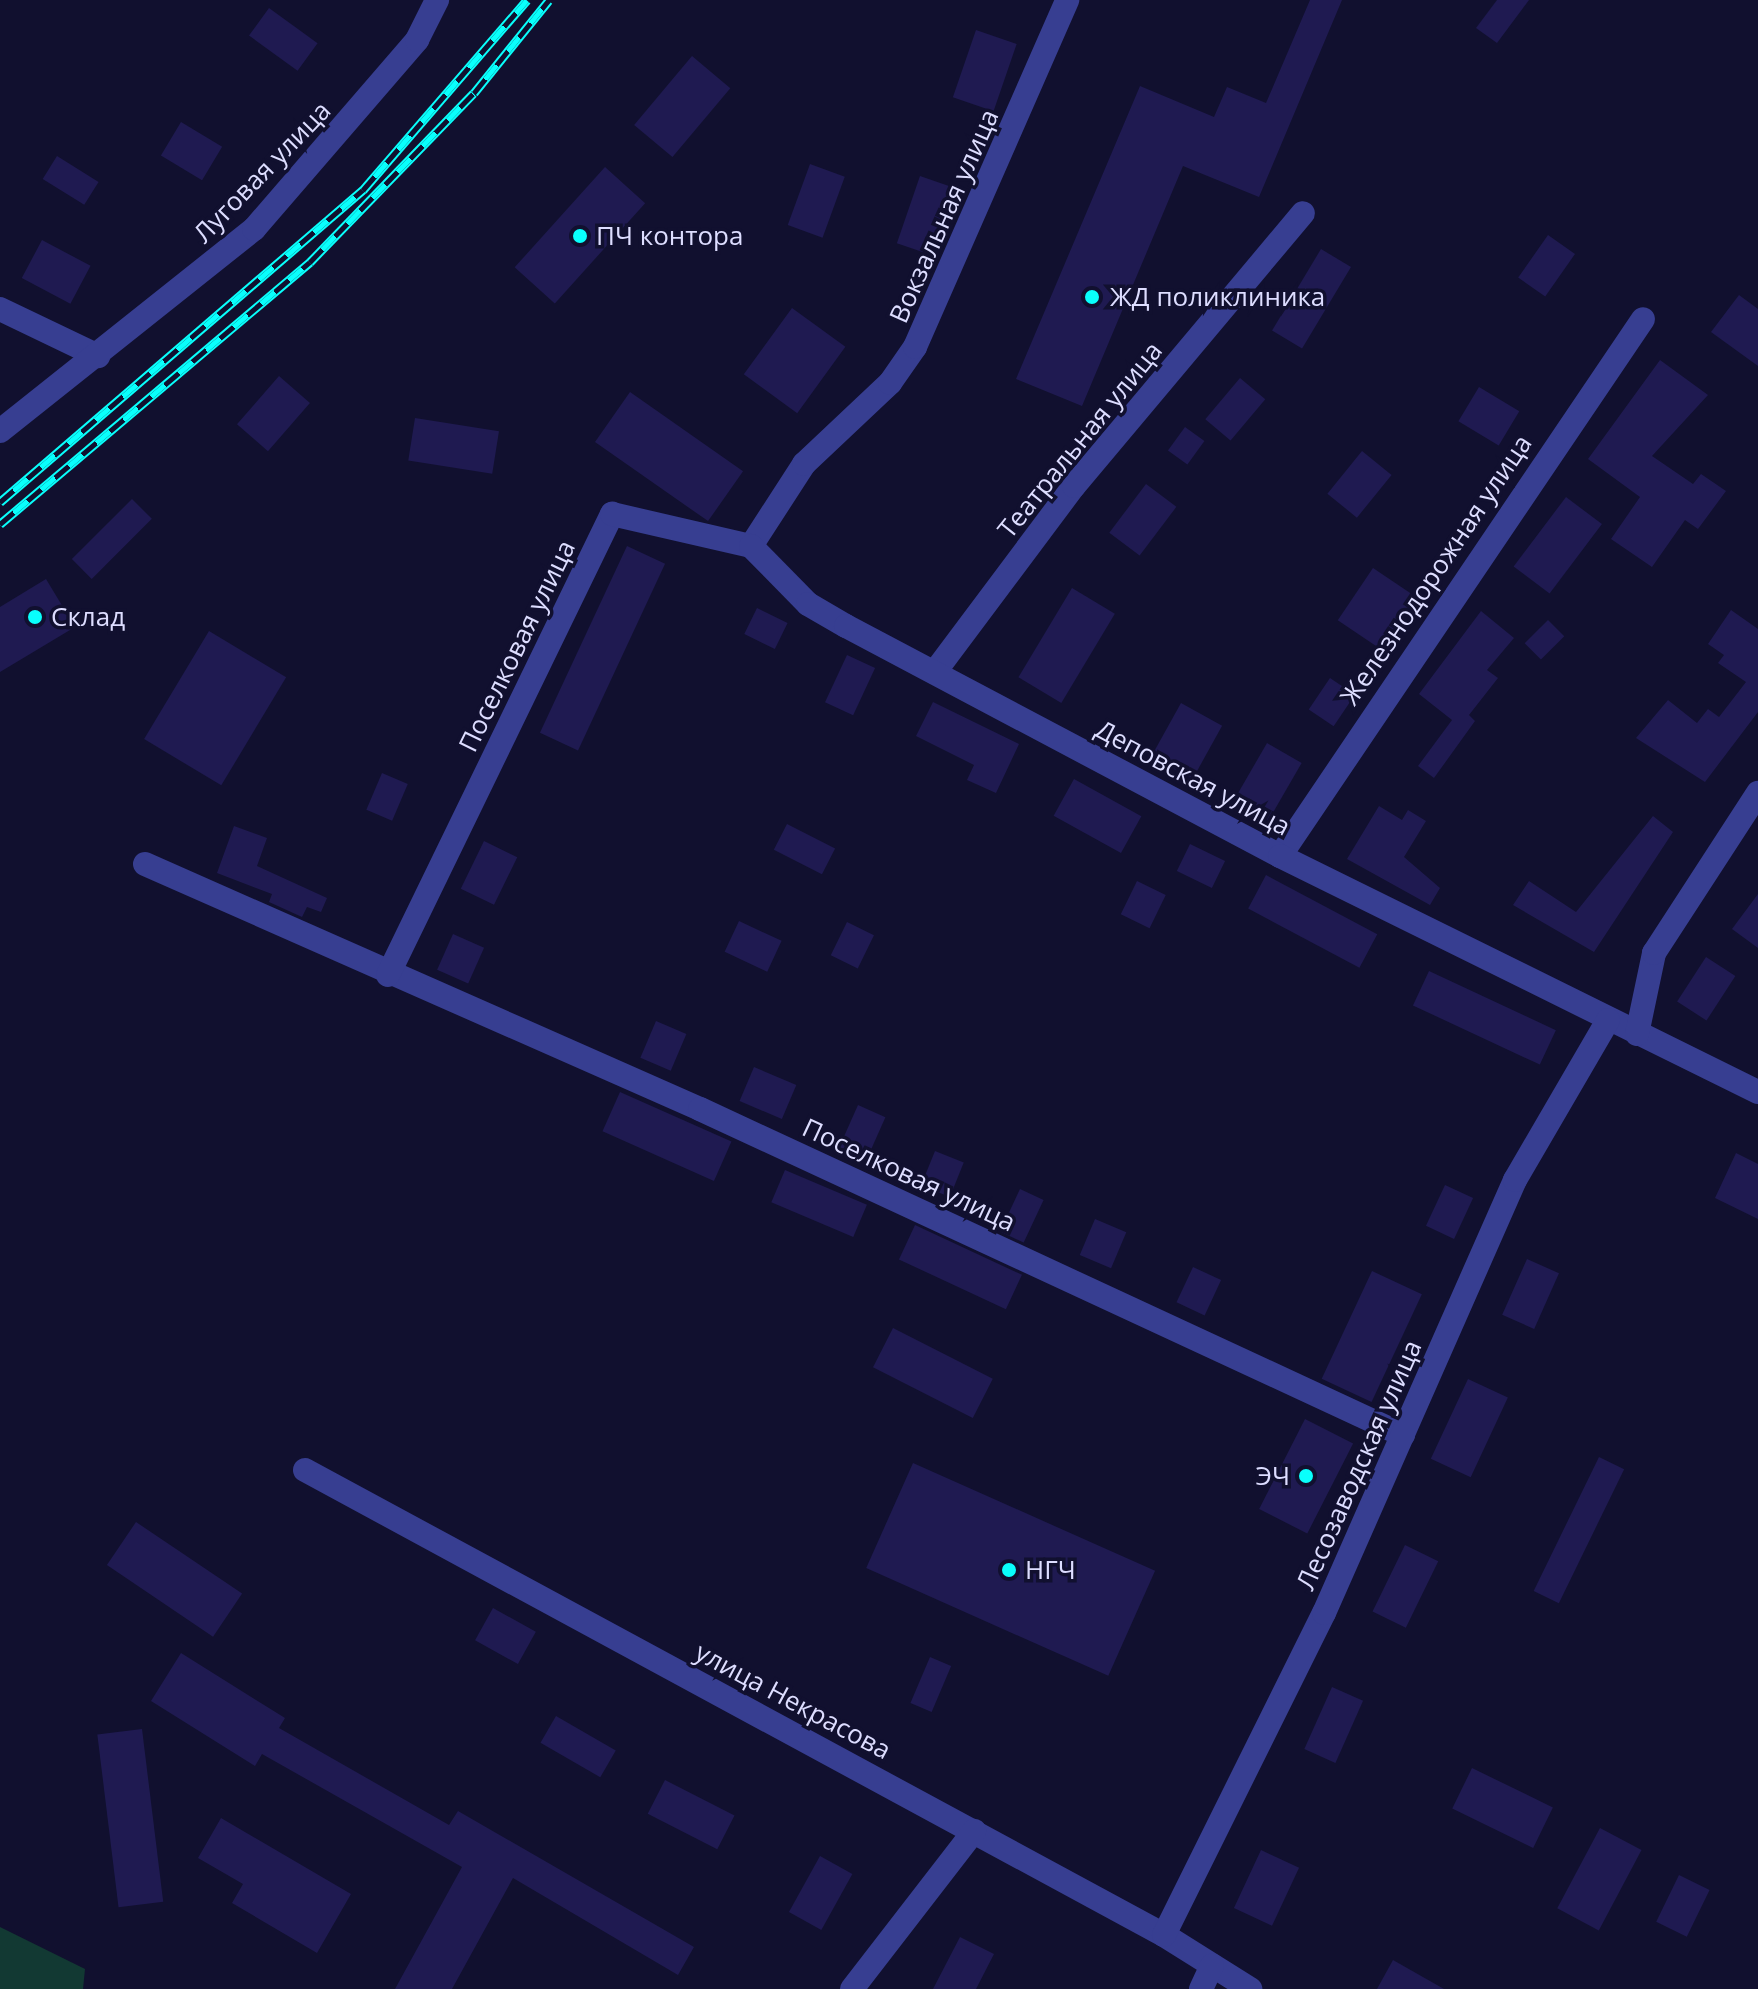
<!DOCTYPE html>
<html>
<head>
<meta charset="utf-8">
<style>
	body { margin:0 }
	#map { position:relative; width:1758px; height:1989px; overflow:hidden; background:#11102f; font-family:"Open Sans",sans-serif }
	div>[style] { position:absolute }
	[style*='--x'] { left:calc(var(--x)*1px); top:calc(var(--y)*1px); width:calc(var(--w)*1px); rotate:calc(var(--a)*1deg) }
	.green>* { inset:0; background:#123933 }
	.building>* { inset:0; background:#1f1a51; transform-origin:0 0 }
	.minor>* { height:24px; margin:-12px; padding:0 12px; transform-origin:12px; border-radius:12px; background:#373e91 }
	.rail>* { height:9px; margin-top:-4.5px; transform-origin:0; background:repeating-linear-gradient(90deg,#11102f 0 18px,#09fffc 0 36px); box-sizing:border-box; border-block:2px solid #09fffc }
	.dots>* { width:22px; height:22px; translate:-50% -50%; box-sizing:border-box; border:4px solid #11102f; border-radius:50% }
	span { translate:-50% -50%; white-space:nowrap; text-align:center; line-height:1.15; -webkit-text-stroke:7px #11102f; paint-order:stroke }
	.street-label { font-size:26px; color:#ddf }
	.poi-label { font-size:26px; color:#ddf }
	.left { translate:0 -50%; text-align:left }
	.right { translate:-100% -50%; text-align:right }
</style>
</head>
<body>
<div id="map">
	<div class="green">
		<div style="clip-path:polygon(0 1927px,85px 1969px,83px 1989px,0 1989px)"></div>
	</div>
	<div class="building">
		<div style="clip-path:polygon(1310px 0,1342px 0,1259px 197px,1183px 166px,1082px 406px,1016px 379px,1140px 86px,1214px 117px,1227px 87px,1266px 103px)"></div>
		<div style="clip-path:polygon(1497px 0,1529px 0,1497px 43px,1476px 28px)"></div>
		<div style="left:269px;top:8px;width:60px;height:34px;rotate:36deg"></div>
		<div style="left:976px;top:30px;width:43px;height:71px;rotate:19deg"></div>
		<div style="left:692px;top:56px;width:50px;height:90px;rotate:40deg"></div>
		<div style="left:181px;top:122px;width:48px;height:39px;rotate:31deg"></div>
		<div style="left:57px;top:156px;width:49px;height:27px;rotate:32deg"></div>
		<div style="left:810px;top:164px;width:37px;height:65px;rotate:20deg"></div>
		<div style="left:605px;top:167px;width:54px;height:135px;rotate:42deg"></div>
		<div style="left:920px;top:176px;width:42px;height:71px;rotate:19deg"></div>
		<div style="left:1548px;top:235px;width:33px;height:52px;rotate:35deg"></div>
		<div style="left:42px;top:240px;width:55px;height:43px;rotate:28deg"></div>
		<div style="left:1321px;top:249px;width:35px;height:95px;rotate:31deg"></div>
		<div style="clip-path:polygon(1739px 295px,1758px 309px,1758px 366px,1711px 332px)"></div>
		<div style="left:792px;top:308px;width:66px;height:82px;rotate:36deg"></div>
		<div style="clip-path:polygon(1660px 360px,1708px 395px,1652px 456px,1693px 484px,1701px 474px,1726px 491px,1698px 529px,1685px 520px,1652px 567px,1611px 539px,1640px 497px,1588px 459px)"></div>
		<div style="left:279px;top:376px;width:41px;height:64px;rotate:41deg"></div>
		<div style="left:1240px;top:378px;width:33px;height:54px;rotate:40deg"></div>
		<div style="left:1479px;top:387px;width:47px;height:40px;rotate:31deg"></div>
		<div style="left:630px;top:392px;width:138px;height:61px;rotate:35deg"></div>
		<div style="left:415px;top:418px;width:85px;height:43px;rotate:9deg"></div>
		<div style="left:1185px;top:427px;width:24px;height:29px;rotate:36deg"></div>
		<div style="left:1362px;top:451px;width:38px;height:55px;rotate:39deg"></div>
		<div style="left:1146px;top:484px;width:38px;height:61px;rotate:37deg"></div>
		<div style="left:1566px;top:497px;width:45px;height:87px;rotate:37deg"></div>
		<div style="left:132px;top:499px;width:28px;height:85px;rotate:45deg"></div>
		<div style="left:627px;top:546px;width:42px;height:206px;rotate:25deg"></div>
		<div style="left:1373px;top:568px;width:52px;height:63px;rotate:34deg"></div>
		<div style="clip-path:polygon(46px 579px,75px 627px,0 672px,0 607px)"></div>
		<div style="left:1072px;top:588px;width:50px;height:104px;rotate:31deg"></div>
		<div style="left:757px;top:608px;width:34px;height:29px;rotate:26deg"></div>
		<div style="clip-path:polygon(1731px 610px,1758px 629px,1758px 712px,1705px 782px,1636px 738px,1668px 700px,1697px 723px,1708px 709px,1719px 717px,1746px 682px,1718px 663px,1724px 655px,1708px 644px)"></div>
		<div style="clip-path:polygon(1481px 611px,1514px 638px,1487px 670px,1498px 678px,1469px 715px,1475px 721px,1434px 778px,1418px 766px,1452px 720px,1419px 694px)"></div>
		<div style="left:1548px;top:620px;width:23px;height:33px;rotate:45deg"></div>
		<div style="left:209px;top:631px;width:90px;height:126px;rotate:31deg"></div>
		<div style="left:847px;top:655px;width:31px;height:52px;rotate:25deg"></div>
		<div style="left:1330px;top:678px;width:30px;height:38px;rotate:34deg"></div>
		<div style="clip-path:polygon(933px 702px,1019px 744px,996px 793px,967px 780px,974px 765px,916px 736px)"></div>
		<div style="left:1181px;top:703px;width:47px;height:61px;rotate:29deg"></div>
		<div style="left:1267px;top:743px;width:40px;height:67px;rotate:30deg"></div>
		<div style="left:382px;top:773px;width:28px;height:40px;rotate:23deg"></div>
		<div style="left:1074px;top:779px;width:77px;height:42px;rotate:29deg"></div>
		<div style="clip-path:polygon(1379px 806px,1402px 820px,1408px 810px,1426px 821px,1404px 857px,1440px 888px,1430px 905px,1347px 859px)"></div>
		<div style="clip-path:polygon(1653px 816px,1673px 832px,1594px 952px,1513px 905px,1529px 881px,1576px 912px)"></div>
		<div style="left:787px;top:824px;width:54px;height:29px;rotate:27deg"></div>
		<div style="clip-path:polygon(234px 826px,267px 838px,257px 866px,327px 898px,321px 912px,307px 907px,302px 917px,269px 902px,272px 894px,217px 873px)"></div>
		<div style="left:484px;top:841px;width:37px;height:53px;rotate:26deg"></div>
		<div style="left:1190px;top:844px;width:39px;height:30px;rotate:26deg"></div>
		<div style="left:1266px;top:875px;width:126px;height:38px;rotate:28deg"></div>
		<div style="left:1137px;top:881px;width:32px;height:37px;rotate:26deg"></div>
		<div style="clip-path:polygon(1758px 894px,1758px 948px,1732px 929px)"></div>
		<div style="left:739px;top:921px;width:47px;height:34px;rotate:25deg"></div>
		<div style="left:847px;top:922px;width:30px;height:37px;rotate:26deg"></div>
		<div style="left:453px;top:934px;width:34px;height:39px;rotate:24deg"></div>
		<div style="left:1706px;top:957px;width:35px;height:53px;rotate:33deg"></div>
		<div style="left:1429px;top:971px;width:140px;height:38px;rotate:25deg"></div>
		<div style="left:656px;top:1021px;width:33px;height:40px;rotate:23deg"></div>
		<div style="left:754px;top:1067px;width:46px;height:37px;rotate:23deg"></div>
		<div style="left:620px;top:1092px;width:122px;height:43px;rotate:24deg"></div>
		<div style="left:858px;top:1105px;width:30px;height:47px;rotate:24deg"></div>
		<div style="left:935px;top:1151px;width:31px;height:37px;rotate:22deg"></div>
		<div style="clip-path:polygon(1736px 1153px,1758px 1164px,1758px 1219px,1715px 1198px)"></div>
		<div style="left:785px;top:1170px;width:89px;height:35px;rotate:23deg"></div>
		<div style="left:1445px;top:1185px;width:31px;height:45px;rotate:25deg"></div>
		<div style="left:1020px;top:1189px;width:26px;height:47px;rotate:25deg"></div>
		<div style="left:1095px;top:1219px;width:34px;height:39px;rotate:23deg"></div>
		<div style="left:915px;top:1225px;width:118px;height:38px;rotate:25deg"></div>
		<div style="left:1527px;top:1259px;width:35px;height:61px;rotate:24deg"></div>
		<div style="left:1193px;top:1267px;width:31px;height:39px;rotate:25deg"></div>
		<div style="left:1372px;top:1271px;width:55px;height:119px;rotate:25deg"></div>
		<div style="left:893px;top:1328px;width:112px;height:44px;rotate:27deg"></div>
		<div style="left:1468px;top:1379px;width:44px;height:88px;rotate:25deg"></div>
		<div style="left:1305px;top:1419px;width:54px;height:101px;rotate:27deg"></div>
		<div style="left:1599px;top:1457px;width:28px;height:149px;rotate:26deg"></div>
		<div style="left:913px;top:1463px;width:265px;height:115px;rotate:24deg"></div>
		<div style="left:136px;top:1522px;width:128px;height:52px;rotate:34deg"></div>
		<div style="left:1405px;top:1545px;width:37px;height:74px;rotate:26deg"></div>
		<div style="left:493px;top:1608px;width:49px;height:37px;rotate:29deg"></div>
		<div style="clip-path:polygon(181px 1653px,285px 1718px,279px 1728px,449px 1825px,458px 1811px,694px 1947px,678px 1975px,513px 1878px,452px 1989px,395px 1989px,462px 1867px,262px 1754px,255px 1766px,151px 1701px)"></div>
		<div style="left:930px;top:1657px;width:23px;height:50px;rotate:23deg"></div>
		<div style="left:1332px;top:1687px;width:34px;height:68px;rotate:24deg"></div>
		<div style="left:556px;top:1716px;width:69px;height:31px;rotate:30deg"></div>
		<div style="left:142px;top:1729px;width:174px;height:45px;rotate:83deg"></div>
		<div style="left:1472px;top:1768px;width:90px;height:45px;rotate:26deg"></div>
		<div style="left:665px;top:1780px;width:78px;height:38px;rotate:27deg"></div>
		<div style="clip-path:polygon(221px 1818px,351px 1894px,317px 1953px,232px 1903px,243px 1884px,198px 1858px)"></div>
		<div style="left:1600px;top:1828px;width:47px;height:91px;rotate:28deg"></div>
		<div style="left:1261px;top:1850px;width:42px;height:64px;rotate:25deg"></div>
		<div style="left:820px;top:1856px;width:37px;height:64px;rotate:29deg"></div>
		<div style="left:1679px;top:1875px;width:34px;height:52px;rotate:26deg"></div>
		<div style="clip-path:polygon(960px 1937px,994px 1954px,976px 1989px,933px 1989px)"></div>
		<div style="clip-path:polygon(1393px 1960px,1444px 1989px,1377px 1989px)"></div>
	</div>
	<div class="minor">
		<div style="--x:0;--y:309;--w:109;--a:25.6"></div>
		<div style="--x:0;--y:431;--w:325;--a:-38.5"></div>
		<div style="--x:254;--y:229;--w:250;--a:-49.2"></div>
		<div style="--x:417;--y:40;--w:45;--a:-63.4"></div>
		<div style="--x:751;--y:546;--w:98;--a:-57.1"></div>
		<div style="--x:804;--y:464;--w:118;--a:-43.3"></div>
		<div style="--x:890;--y:383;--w:44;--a:-55.2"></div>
		<div style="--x:915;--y:347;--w:379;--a:-66.3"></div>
		<div style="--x:937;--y:669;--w:229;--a:-53.2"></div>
		<div style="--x:1074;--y:486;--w:356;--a:-50"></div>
		<div style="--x:1280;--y:856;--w:648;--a:-55.94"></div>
		<div style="--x:145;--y:864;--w:607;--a:23.82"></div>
		<div style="--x:700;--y:1109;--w:775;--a:24.88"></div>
		<div style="--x:388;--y:975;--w:513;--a:-64.08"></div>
		<div style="--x:612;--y:514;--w:143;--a:13"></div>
		<div style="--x:751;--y:546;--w:81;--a:45.5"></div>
		<div style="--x:808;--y:604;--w:44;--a:30.1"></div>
		<div style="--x:846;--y:626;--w:491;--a:27.9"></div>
		<div style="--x:1280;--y:856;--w:533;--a:26.28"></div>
		<div style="--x:1637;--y:1034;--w:83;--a:-78.1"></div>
		<div style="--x:1654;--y:953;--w:191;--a:-57"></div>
		<div style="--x:305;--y:1470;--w:977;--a:28.43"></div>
		<div style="--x:1164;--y:1935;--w:102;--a:32.1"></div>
		<div style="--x:1164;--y:1935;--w:360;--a:-63.6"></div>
		<div style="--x:1324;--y:1613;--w:473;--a:-66.2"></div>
		<div style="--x:1515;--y:1180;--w:185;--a:-59.8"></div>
		<div style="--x:852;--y:1989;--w:200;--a:-52.3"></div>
		<div style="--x:1201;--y:1989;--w:26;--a:-65"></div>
	</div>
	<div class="rail">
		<div style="--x:0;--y:502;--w:479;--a:-40.7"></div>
		<div style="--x:363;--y:190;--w:251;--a:-49.2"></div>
		<div style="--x:0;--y:524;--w:406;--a:-40.2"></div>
		<div style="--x:310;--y:262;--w:235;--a:-45.9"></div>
		<div style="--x:474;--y:93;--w:119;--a:-51.1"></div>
	</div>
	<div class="dots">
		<div style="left:580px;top:236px;background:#09fffc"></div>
		<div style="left:1092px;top:297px;background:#09fffc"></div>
		<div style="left:35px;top:617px;background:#09fffc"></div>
		<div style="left:1306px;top:1476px;background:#09fffc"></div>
		<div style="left:1009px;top:1570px;background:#09fffc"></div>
	</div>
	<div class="street-label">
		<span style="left:262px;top:172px;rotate:-46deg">Луговая улица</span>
		<span style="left:944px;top:216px;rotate:-66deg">Вокзальная улица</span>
		<span style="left:1080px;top:440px;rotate:-51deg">Театральная улица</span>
		<span style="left:1436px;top:570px;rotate:-56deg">Железнодорожная улица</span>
		<span style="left:517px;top:646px;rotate:-64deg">Поселковая улица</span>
		<span style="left:1193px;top:778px;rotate:28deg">Деповская улица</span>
		<span style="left:909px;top:1175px;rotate:25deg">Поселковая улица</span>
		<span style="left:1359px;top:1465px;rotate:-66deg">Лесозаводская улица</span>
		<span style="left:793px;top:1701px;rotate:28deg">улица Некрасова</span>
	</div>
	<div class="poi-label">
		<span class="left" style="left:596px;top:236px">ПЧ контора</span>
		<span class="left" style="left:1110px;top:297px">ЖД поликлиника</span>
		<span class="left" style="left:51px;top:617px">Склад</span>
		<span class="right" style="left:1290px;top:1476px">ЭЧ</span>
		<span class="left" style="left:1025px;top:1570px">НГЧ</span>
	</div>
</div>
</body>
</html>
